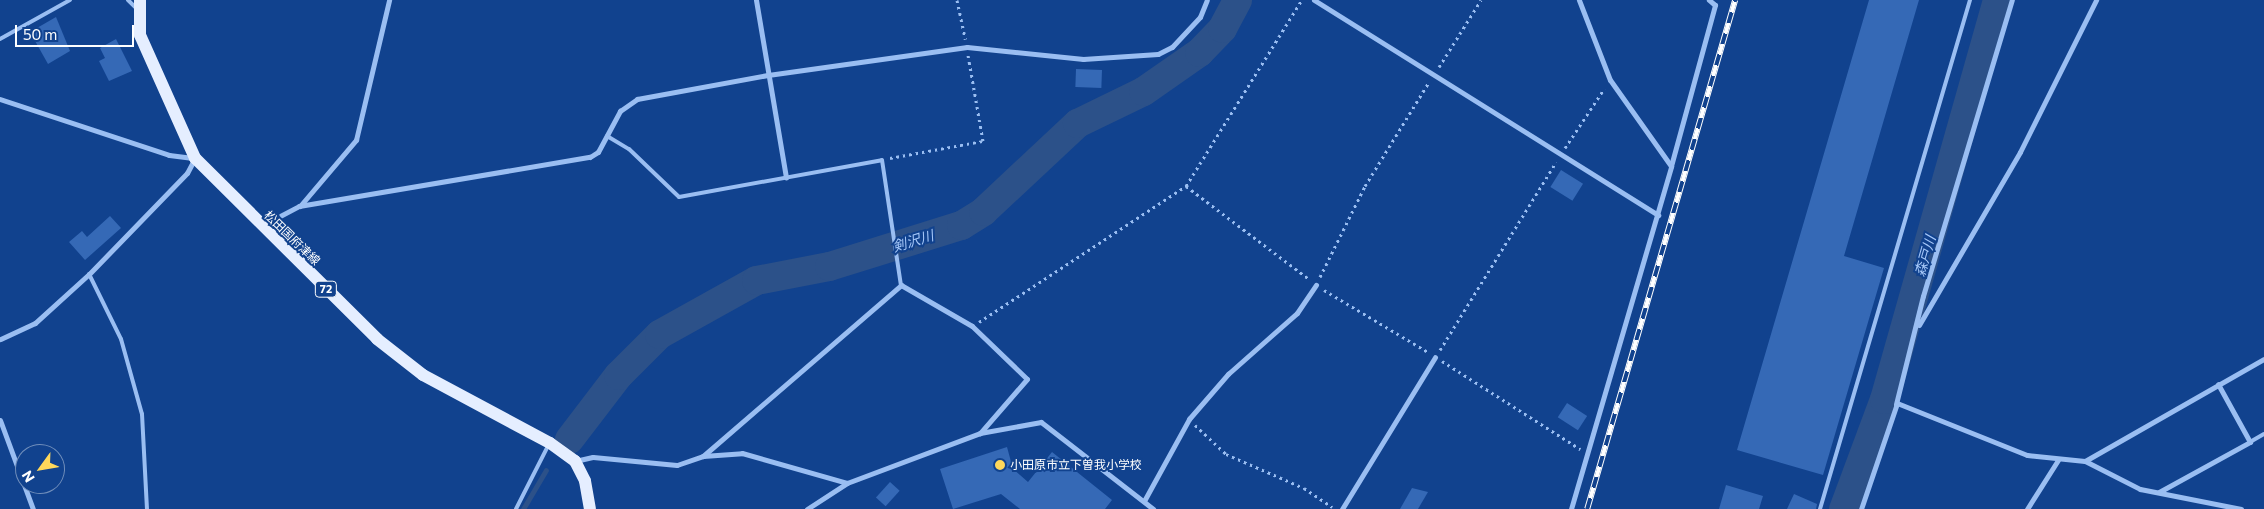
<!DOCTYPE html>
<html>
<head>
<meta charset="utf-8">
<style>
	body { margin:0 }
	#map { position:relative; width:2264px; height:509px; overflow:hidden; background:#11428e; font-family:Commissioner,"Noto Sans JP",sans-serif }
	div>[style] { position:absolute }
	[style*='--x'] { left:calc(var(--x)*1px); top:calc(var(--y)*1px); width:calc(var(--w)*1px); rotate:calc(var(--a)*1deg) }
	.stream>* { height:5px; margin:-2.5px; padding:0 2.5px; transform-origin:2.5px; border-radius:2.5px; background:#2c5189 }
	.river>* { height:29px; margin:-14.5px; padding:0 14.5px; transform-origin:14.5px; border-radius:14.5px; background:#2c5189 }
	.building>* { inset:0; background:#3569b6; transform-origin:0 0 }
	.path>* { height:3px; margin-top:-1.5px; transform-origin:0; background:repeating-linear-gradient(90deg,#9abef2 0 2.5px,transparent 0 6.5px) }
	.lane>* { height:4px; margin:-2px; padding:0 2px; transform-origin:2px; border-radius:2px; background:#9abef2 }
	.street>* { height:5px; margin:-2.5px; padding:0 2.5px; transform-origin:2.5px; border-radius:2.5px; background:#9abef2 }
	.primary>* { height:12px; margin:-6px; padding:0 6px; transform-origin:6px; border-radius:6px; background:#e5eeff }
	.rail>* { height:5.5px; margin-top:-2.75px; transform-origin:0; background:repeating-linear-gradient(90deg,#11428e 0 11px,#fff 0 22px); box-sizing:border-box; border-block:1px solid #fff }
	.dots>* { width:14px; height:14px; translate:-50% -50%; box-sizing:border-box; border:2px solid #11428e; border-radius:50% }
	span { translate:-50% -50%; white-space:nowrap; text-align:center; line-height:1.15; -webkit-text-stroke:4px #11428e; paint-order:stroke }
	.shield-label span { padding:1px 4px; background:#11428e; border:1px solid; border-radius:4px; -webkit-text-stroke-width:0 }
	.shield-label { font-size:11px; color:#fff; font-weight:700 }
	.street-label { font-size:12px; color:#fff }
	.poi-label { font-size:12px; color:#fff }
	.left { translate:0 -50%; text-align:left }
	.water-label { font-size:14px; color:#a6c8f9; font-style:italic }
	.north { position:absolute; left:15px; top:444px; width:50px; height:50px; box-sizing:border-box; background:#11428e; border:1px solid #708ebb; border-radius:50%; rotate:238deg; font-size:14px; font-weight:700; line-height:20px; text-align:center; color:#fff }
	.north::after { content:''; display:block; margin:auto; width:18px; height:22px; background:#ffd85b; clip-path:polygon(50% 0,100% 100%,50% 72%,0 100%) }
	.scale { position:absolute; left:15px; top:25px; width:119px; height:22px; box-sizing:border-box; border:2px solid #fff; border-top:0; padding-left:6px; font-size:15px; line-height:18px; white-space:nowrap; color:#fff; -webkit-text-stroke:4px #11428e; paint-order:stroke }
</style>
</head>
<body>
<div id="map">
	<div class="stream">
		<div style="--x:523;--y:509;--w:45;--a:-59.5"></div>
	</div>
	<div class="river">
		<div style="--x:569;--y:439;--w:81;--a:-52.6"></div>
		<div style="--x:618;--y:375;--w:58;--a:-45"></div>
		<div style="--x:659;--y:334;--w:111;--a:-29.1"></div>
		<div style="--x:756;--y:280;--w:74;--a:-10.9"></div>
		<div style="--x:829;--y:266;--w:138;--a:-17.3"></div>
		<div style="--x:961;--y:225;--w:26;--a:-32"></div>
		<div style="--x:983;--y:211;--w:129;--a:-43.1"></div>
		<div style="--x:1077;--y:123;--w:73;--a:-25.9"></div>
		<div style="--x:1143;--y:91;--w:68;--a:-34.9"></div>
		<div style="--x:1199;--y:52;--w:33;--a:-46"></div>
		<div style="--x:1222;--y:28;--w:32;--a:-62"></div>
		<div style="--x:1843;--y:509;--w:117;--a:-69.6"></div>
		<div style="--x:1884;--y:399;--w:415;--a:-74.2"></div>
	</div>
	<div class="building">
		<div style="clip-path:polygon(1869px 0,1919px 0,1844px 256px,1884px 268px,1823px 475px,1737px 450px)"></div>
		<div style="clip-path:polygon(56px 17px,70px 51px,48px 64px,30px 32px)"></div>
		<div style="clip-path:polygon(116px 39px,132px 71px,109px 81px,99px 61px,105px 58px,100px 48px)"></div>
		<div style="left:1076px;top:69px;width:26px;height:18px;rotate:2deg"></div>
		<div style="left:1561px;top:170px;width:26px;height:20px;rotate:32deg"></div>
		<div style="clip-path:polygon(110px 216px,121px 228px,85px 260px,69px 242px,82px 231px,87px 237px)"></div>
		<div style="left:1567px;top:403px;width:24px;height:17px;rotate:33deg"></div>
		<div style="clip-path:polygon(1007px 447px,1013px 469px,1028px 482px,1052px 452px,1112px 500px,1105px 509px,1020px 509px,1001px 494px,953px 509px,940px 469px)"></div>
		<div style="left:890px;top:482px;width:13px;height:21px;rotate:42deg"></div>
		<div style="clip-path:polygon(1726px 485px,1763px 496px,1759px 509px,1719px 509px)"></div>
		<div style="clip-path:polygon(1412px 488px,1428px 492px,1418px 509px,1400px 509px)"></div>
		<div style="clip-path:polygon(1794px 494px,1817px 504px,1816px 509px,1787px 509px)"></div>
	</div>
	<div class="path">
		<div style="--x:957;--y:0;--w:40;--a:78"></div>
		<div style="--x:1439;--y:67;--w:79;--a:-57.9"></div>
		<div style="--x:1565;--y:148;--w:71;--a:-56.5"></div>
		<div style="--x:890;--y:158;--w:95;--a:-10.4"></div>
		<div style="--x:983;--y:141;--w:87;--a:-99.9"></div>
		<div style="--x:1186;--y:186;--w:154;--a:37.1"></div>
		<div style="--x:1320;--y:277;--w:102;--a:-63.7"></div>
		<div style="--x:1365;--y:186;--w:122;--a:-58.4"></div>
		<div style="--x:1324;--y:290;--w:121;--a:30.8"></div>
		<div style="--x:979;--y:322;--w:248;--a:-33.3"></div>
		<div style="--x:1186;--y:186;--w:219;--a:-58.1"></div>
		<div style="--x:1440;--y:350;--w:221;--a:-58.3"></div>
		<div style="--x:1442;--y:361;--w:164;--a:32.5"></div>
		<div style="--x:1195;--y:425;--w:42;--a:43.1"></div>
		<div style="--x:1226;--y:454;--w:85;--a:23.6"></div>
		<div style="--x:1304;--y:488;--w:34;--a:34"></div>
	</div>
	<div class="lane">
		<div style="--x:128;--y:0;--w:13;--a:45"></div>
		<div style="--x:0;--y:39;--w:80;--a:-29.1"></div>
		<div style="--x:607;--y:136;--w:26;--a:31"></div>
		<div style="--x:629;--y:149;--w:69;--a:43.8"></div>
		<div style="--x:679;--y:197;--w:206;--a:-10.3"></div>
		<div style="--x:882;--y:160;--w:126;--a:81.4"></div>
		<div style="--x:89;--y:274;--w:72;--a:63.8"></div>
		<div style="--x:121;--y:339;--w:78;--a:74.4"></div>
		<div style="--x:142;--y:414;--w:95;--a:87"></div>
		<div style="--x:2250;--y:442;--w:16;--a:-30"></div>
		<div style="--x:516;--y:509;--w:73;--a:-63.1"></div>
		<div style="--x:1820;--y:509;--w:531;--a:-73.58"></div>
	</div>
	<div class="street">
		<div style="--x:756;--y:0;--w:180;--a:80.4"></div>
		<div style="--x:1314;--y:0;--w:406;--a:32"></div>
		<div style="--x:0;--y:99;--w:178;--a:18.3"></div>
		<div style="--x:169;--y:155;--w:26;--a:7"></div>
		<div style="--x:195;--y:158;--w:17;--a:118"></div>
		<div style="--x:187;--y:173;--w:141;--a:134.1"></div>
		<div style="--x:89;--y:274;--w:73;--a:137.8"></div>
		<div style="--x:35;--y:323;--w:38;--a:155"></div>
		<div style="--x:1671;--y:166;--w:167;--a:-74.7"></div>
		<div style="--x:1715;--y:5;--w:8;--a:-140"></div>
		<div style="--x:300;--y:206;--w:87;--a:-49.7"></div>
		<div style="--x:356;--y:140;--w:144;--a:-76.7"></div>
		<div style="--x:263;--y:225;--w:41;--a:-27.8"></div>
		<div style="--x:299;--y:206;--w:295;--a:-9.6"></div>
		<div style="--x:590;--y:157;--w:9;--a:-32"></div>
		<div style="--x:598;--y:152;--w:47;--a:-61.8"></div>
		<div style="--x:620;--y:111;--w:21;--a:-35"></div>
		<div style="--x:637;--y:99;--w:133;--a:-10.4"></div>
		<div style="--x:768;--y:75;--w:201;--a:-8"></div>
		<div style="--x:967;--y:47;--w:117;--a:5.9"></div>
		<div style="--x:1083;--y:59;--w:75;--a:-3.8"></div>
		<div style="--x:1158;--y:54;--w:16;--a:-27"></div>
		<div style="--x:1172;--y:47;--w:41;--a:-47"></div>
		<div style="--x:1200;--y:17;--w:18;--a:-68"></div>
		<div style="--x:1919;--y:325;--w:200;--a:-59.7"></div>
		<div style="--x:2020;--y:152;--w:170;--a:-63.4"></div>
		<div style="--x:1896;--y:404;--w:111;--a:-76"></div>
		<div style="--x:1923;--y:296;--w:309;--a:-73.3"></div>
		<div style="--x:0;--y:420;--w:95;--a:69.7"></div>
		<div style="--x:703;--y:456;--w:262;--a:-40.8"></div>
		<div style="--x:901;--y:285;--w:82;--a:30"></div>
		<div style="--x:972;--y:326;--w:76;--a:43.9"></div>
		<div style="--x:1027;--y:379;--w:72;--a:131"></div>
		<div style="--x:575;--y:461;--w:18;--a:-13"></div>
		<div style="--x:593;--y:457;--w:84;--a:5.4"></div>
		<div style="--x:677;--y:465;--w:28;--a:-19"></div>
		<div style="--x:703;--y:456;--w:39;--a:-4"></div>
		<div style="--x:742;--y:453;--w:109;--a:15.9"></div>
		<div style="--x:847;--y:483;--w:142;--a:-20.6"></div>
		<div style="--x:980;--y:433;--w:62;--a:-10.2"></div>
		<div style="--x:1041;--y:422;--w:142;--a:37.8"></div>
		<div style="--x:2085;--y:461;--w:206;--a:-29.7"></div>
		<div style="--x:2159;--y:492;--w:104;--a:-28.8"></div>
		<div style="--x:2250;--y:442;--w:66;--a:-118.9"></div>
		<div style="--x:1144;--y:501;--w:94;--a:-61.2"></div>
		<div style="--x:1189;--y:419;--w:60;--a:-49.1"></div>
		<div style="--x:1228;--y:374;--w:92;--a:-41.5"></div>
		<div style="--x:1297;--y:313;--w:34;--a:-56"></div>
		<div style="--x:807;--y:509;--w:48;--a:-33"></div>
		<div style="--x:1342;--y:509;--w:178;--a:-58.5"></div>
		<div style="--x:1571;--y:509;--w:357;--a:-73.7"></div>
		<div style="--x:1671;--y:166;--w:105;--a:-125.3"></div>
		<div style="--x:1610;--y:80;--w:86;--a:-111.2"></div>
		<div style="--x:1861;--y:509;--w:112;--a:-71.2"></div>
		<div style="--x:1897;--y:403;--w:140;--a:21.8"></div>
		<div style="--x:2027;--y:455;--w:58;--a:5.9"></div>
		<div style="--x:2085;--y:461;--w:62;--a:27"></div>
		<div style="--x:2140;--y:489;--w:103;--a:11.2"></div>
		<div style="--x:2027;--y:509;--w:58;--a:-57.7"></div>
	</div>
	<div class="primary">
		<div style="--x:140;--y:0;--w:35;--a:90"></div>
		<div style="--x:140;--y:35;--w:135;--a:65.9"></div>
		<div style="--x:195;--y:158;--w:257;--a:44.8"></div>
		<div style="--x:377;--y:339;--w:58;--a:38"></div>
		<div style="--x:423;--y:375;--w:144;--a:28.2"></div>
		<div style="--x:550;--y:443;--w:31;--a:36"></div>
		<div style="--x:575;--y:461;--w:22;--a:63"></div>
		<div style="--x:585;--y:481;--w:28;--a:80"></div>
	</div>
	<div class="rail">
		<div style="--x:1587;--y:509;--w:530;--a:-73.79"></div>
	</div>
	<div class="dots">
		<div style="left:1000px;top:465px;background:#ffd85b"></div>
	</div>
	<div class="shield-label">
		<span style="left:326px;top:289px">72</span>
	</div>
	<div class="street-label">
		<span style="left:292px;top:238px;rotate:44deg">松田国府津線</span>
	</div>
	<div class="poi-label">
		<span class="left" style="left:1010px;top:465px">小田原市立下曽我小学校</span>
	</div>
	<div class="water-label">
		<span style="left:913px;top:241px;rotate:-17deg">剣沢川</span>
		<span style="left:1925px;top:256px;rotate:-74deg">森戸川</span>
	</div>
	<div class="north">N</div>
	<div class="scale">50 m</div>
</div>
</body>
</html>
